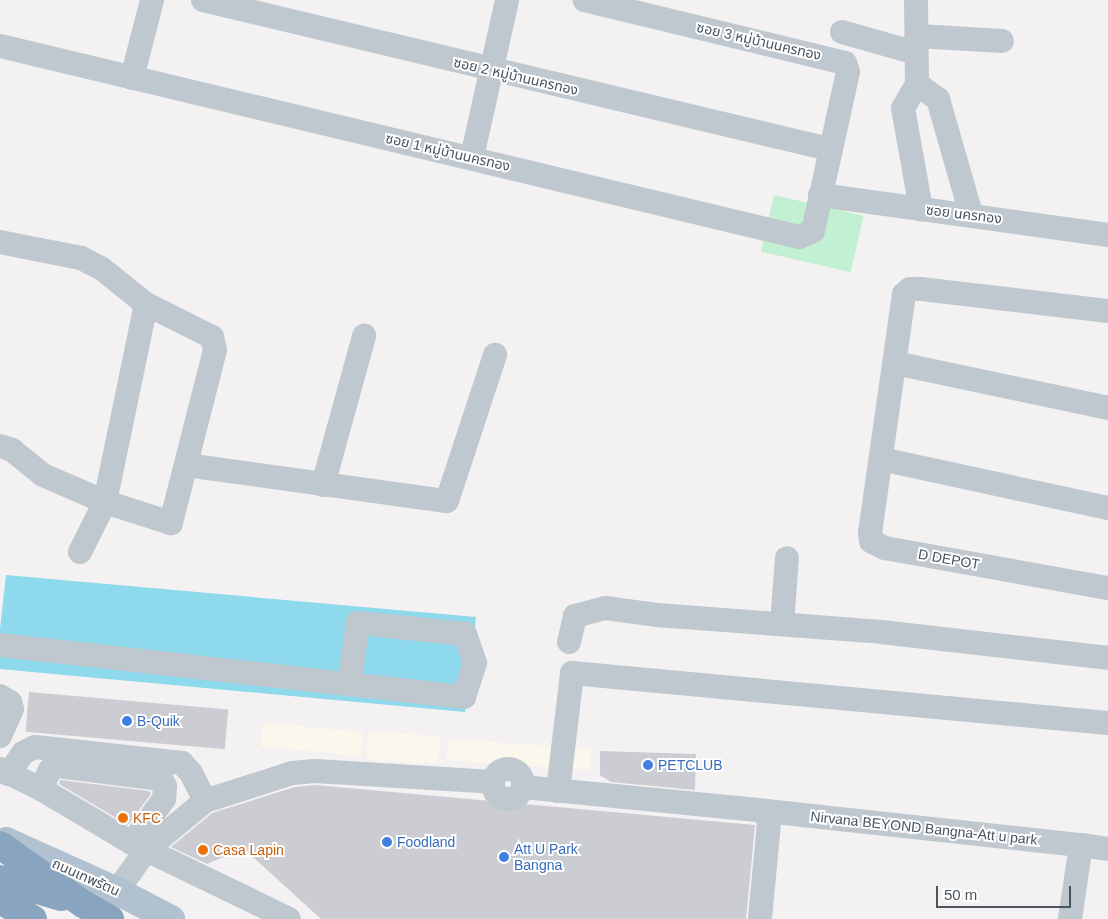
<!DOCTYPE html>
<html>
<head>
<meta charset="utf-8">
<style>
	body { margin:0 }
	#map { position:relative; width:1108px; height:919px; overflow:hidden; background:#f3f1f1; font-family:Arial,"Noto Sans Thai",sans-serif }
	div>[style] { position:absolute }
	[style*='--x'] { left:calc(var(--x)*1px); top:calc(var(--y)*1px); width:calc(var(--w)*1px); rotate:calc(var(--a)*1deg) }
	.commercial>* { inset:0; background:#fcf7ec; transform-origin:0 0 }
	.green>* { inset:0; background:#c1f0d2; transform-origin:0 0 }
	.water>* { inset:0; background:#8edaec }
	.building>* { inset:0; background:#cbcdd3; transform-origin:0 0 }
	.minor>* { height:24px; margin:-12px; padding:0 12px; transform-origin:12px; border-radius:12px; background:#bfc8cf }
	.minor>.ring { margin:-12px; padding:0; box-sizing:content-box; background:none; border:24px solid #bfc8cf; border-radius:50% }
	.major>* { height:28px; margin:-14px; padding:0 14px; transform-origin:14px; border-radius:14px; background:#b1c1cf }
	.highway>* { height:28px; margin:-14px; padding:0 14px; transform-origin:14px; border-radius:14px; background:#89a4bf }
	.dots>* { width:14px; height:14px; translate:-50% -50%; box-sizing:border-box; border:2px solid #fff; border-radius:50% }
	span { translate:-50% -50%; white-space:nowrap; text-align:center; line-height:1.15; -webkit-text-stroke:4px #fff; paint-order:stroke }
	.street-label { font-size:14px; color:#49545e }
	.shop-label { font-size:14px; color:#366cbe }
	.left { translate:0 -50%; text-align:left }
	.food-label { font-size:14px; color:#c56008 }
	.scale { position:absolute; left:936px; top:886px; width:135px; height:22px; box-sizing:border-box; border:2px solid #49545e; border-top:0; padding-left:6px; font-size:15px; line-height:18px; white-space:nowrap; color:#49545e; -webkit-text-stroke:4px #fff; paint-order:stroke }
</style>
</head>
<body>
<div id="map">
	<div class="commercial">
		<div style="left:263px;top:723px;width:100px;height:24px;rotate:5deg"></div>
		<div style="left:368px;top:732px;width:72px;height:28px;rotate:3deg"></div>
		<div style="left:448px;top:739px;width:143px;height:21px;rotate:4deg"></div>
	</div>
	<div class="green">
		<div style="left:774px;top:195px;width:92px;height:58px;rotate:13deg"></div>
	</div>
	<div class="water">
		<div style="clip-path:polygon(6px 575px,476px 617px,465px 712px,0 669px,0 629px)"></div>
	</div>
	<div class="building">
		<div style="left:29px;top:692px;width:200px;height:40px;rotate:5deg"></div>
		<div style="clip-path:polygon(600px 751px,696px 754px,695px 790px,611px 782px,600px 775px)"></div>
		<div style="clip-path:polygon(60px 780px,149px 791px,151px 794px,128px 825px,59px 784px)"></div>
		<div style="clip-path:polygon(315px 785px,755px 825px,746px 919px,321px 919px,243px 848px,207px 864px,171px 847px,212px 813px,295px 787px)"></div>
	</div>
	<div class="minor">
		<div style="--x:203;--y:0;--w:643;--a:13.39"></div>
		<div style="--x:916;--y:0;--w:84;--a:89.3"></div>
		<div style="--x:917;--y:84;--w:28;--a:120"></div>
		<div style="--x:903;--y:108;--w:103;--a:79.9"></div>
		<div style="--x:842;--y:32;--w:77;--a:15.8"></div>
		<div style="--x:918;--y:36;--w:84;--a:3.4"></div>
		<div style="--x:0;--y:46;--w:822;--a:13.44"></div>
		<div style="--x:799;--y:237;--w:15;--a:-23"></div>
		<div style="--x:813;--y:231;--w:163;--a:-77.6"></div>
		<div style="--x:848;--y:72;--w:9;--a:-108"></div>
		<div style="--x:845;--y:63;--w:268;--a:-166.4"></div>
		<div style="--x:132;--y:78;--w:81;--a:-75.6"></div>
		<div style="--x:917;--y:84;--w:26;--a:36"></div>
		<div style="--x:938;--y:99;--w:120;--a:74"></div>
		<div style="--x:472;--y:157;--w:161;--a:-77.4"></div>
		<div style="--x:820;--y:195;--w:291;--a:7.9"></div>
		<div style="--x:0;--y:242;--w:83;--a:11.2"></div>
		<div style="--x:81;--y:258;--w:22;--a:27"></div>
		<div style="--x:101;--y:268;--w:58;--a:38.7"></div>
		<div style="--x:146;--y:304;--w:74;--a:26.6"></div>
		<div style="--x:212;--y:337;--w:13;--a:77"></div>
		<div style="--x:215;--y:350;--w:179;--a:104.3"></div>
		<div style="--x:171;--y:523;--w:69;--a:-162.3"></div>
		<div style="--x:105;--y:502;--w:202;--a:-78.3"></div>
		<div style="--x:1108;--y:311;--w:187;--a:-173.3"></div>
		<div style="--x:922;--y:289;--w:12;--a:180"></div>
		<div style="--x:910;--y:289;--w:8;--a:140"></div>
		<div style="--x:904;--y:294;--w:241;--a:98.1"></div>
		<div style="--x:870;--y:533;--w:8;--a:83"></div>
		<div style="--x:871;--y:541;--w:16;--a:27"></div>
		<div style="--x:885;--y:548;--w:227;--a:10.2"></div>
		<div style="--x:895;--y:363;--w:218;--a:11.9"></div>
		<div style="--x:0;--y:446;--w:13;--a:18"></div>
		<div style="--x:12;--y:450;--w:40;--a:39"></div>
		<div style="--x:43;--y:475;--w:68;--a:23.5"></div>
		<div style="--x:105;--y:502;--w:56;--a:116.6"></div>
		<div style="--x:881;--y:459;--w:232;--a:12.2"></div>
		<div style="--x:186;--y:465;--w:263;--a:7.9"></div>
		<div style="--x:447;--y:501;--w:154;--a:-71.8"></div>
		<div style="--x:323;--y:485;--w:155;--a:-74.6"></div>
		<div style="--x:782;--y:624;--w:66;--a:-85.7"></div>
		<div style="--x:569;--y:642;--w:27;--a:-77"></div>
		<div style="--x:575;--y:616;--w:31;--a:-15"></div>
		<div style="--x:605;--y:608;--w:52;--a:7.7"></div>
		<div style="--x:657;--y:615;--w:225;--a:4.3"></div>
		<div style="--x:881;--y:632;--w:228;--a:6.5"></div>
		<div style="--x:0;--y:645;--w:467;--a:6.4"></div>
		<div style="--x:464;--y:697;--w:36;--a:-72"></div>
		<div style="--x:475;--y:663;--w:31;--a:-109"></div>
		<div style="--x:465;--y:634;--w:108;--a:-174.1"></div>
		<div style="--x:358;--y:623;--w:62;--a:98.4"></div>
		<div style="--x:0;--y:696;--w:12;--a:31"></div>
		<div style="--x:10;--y:702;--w:7;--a:74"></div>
		<div style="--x:12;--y:709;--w:30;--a:114"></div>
		<div class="ring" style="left:493px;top:769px;width:6px;height:6px"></div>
		<div style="--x:0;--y:769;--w:46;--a:26"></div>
		<div style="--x:41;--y:789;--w:106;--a:30.7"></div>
		<div style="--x:132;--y:843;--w:174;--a:25.8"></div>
		<div style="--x:8;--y:774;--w:26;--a:-54"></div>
		<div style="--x:23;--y:753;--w:13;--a:-27"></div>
		<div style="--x:35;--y:747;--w:148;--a:6.2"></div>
		<div style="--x:182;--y:763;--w:13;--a:48"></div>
		<div style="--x:191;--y:773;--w:31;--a:63"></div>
		<div style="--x:523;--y:787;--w:244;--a:5.6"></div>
		<div style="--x:766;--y:811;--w:12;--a:76"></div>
		<div style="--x:769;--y:823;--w:96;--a:95.4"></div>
		<div style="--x:41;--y:789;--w:21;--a:-65"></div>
		<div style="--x:50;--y:770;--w:9;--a:-27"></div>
		<div style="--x:58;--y:766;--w:104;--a:7.2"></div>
		<div style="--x:161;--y:779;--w:8;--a:60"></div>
		<div style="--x:165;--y:786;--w:13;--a:94"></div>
		<div style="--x:164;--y:799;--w:54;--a:126"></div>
		<div style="--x:558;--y:791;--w:119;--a:-83.2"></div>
		<div style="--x:572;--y:673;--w:538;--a:5.33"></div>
		<div style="--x:766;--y:811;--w:317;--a:6.2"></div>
		<div style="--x:1081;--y:845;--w:75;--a:98.5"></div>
		<div style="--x:1081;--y:845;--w:27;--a:8"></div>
		<div style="--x:117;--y:891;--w:52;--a:-54.5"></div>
		<div style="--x:147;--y:849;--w:75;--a:-39.6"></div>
		<div style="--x:205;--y:801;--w:91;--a:-17.8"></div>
		<div style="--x:292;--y:773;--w:23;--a:-5"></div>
		<div style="--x:315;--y:771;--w:178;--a:3.5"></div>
	</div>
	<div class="major">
		<div style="--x:6;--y:841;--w:122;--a:24.2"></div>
		<div style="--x:117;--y:891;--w:61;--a:27.4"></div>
	</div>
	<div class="highway">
		<div style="--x:0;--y:845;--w:102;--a:35.4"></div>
		<div style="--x:83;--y:904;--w:31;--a:29"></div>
		<div style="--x:0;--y:879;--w:64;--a:16.4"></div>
		<div style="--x:0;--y:900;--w:38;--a:30"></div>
	</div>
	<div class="dots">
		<div style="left:127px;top:721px;background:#3f7fe0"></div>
		<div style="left:648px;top:765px;background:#3f7fe0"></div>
		<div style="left:123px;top:818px;background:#e8710a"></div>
		<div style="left:387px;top:842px;background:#3f7fe0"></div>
		<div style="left:203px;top:850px;background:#e8710a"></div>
		<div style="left:504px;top:857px;background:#3f7fe0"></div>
	</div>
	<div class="street-label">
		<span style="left:759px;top:41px;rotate:13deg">ซอย 3 หมู่บ้านนครทอง</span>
		<span style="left:516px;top:76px;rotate:13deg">ซอย 2 หมู่บ้านนครทอง</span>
		<span style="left:448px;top:152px;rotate:13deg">ซอย 1 หมู่บ้านนครทอง</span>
		<span style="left:964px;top:214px;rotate:7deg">ซอย นครทอง</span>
		<span style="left:949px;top:559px;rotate:10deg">D DEPOT</span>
		<span style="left:924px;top:828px;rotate:6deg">Nirvana BEYOND Bangna-Att u park</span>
		<span style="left:86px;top:877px;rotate:24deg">ถนนเทพรัตน</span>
	</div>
	<div class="shop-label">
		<span class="left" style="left:137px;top:721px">B-Quik</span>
		<span class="left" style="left:658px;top:765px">PETCLUB</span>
		<span class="left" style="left:397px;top:842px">Foodland</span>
		<span class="left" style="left:514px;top:857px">Att U Park<br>Bangna</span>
	</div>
	<div class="food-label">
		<span class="left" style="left:133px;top:818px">KFC</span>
		<span class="left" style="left:213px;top:850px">Casa Lapin</span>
	</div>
	<div class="scale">50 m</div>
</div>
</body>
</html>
